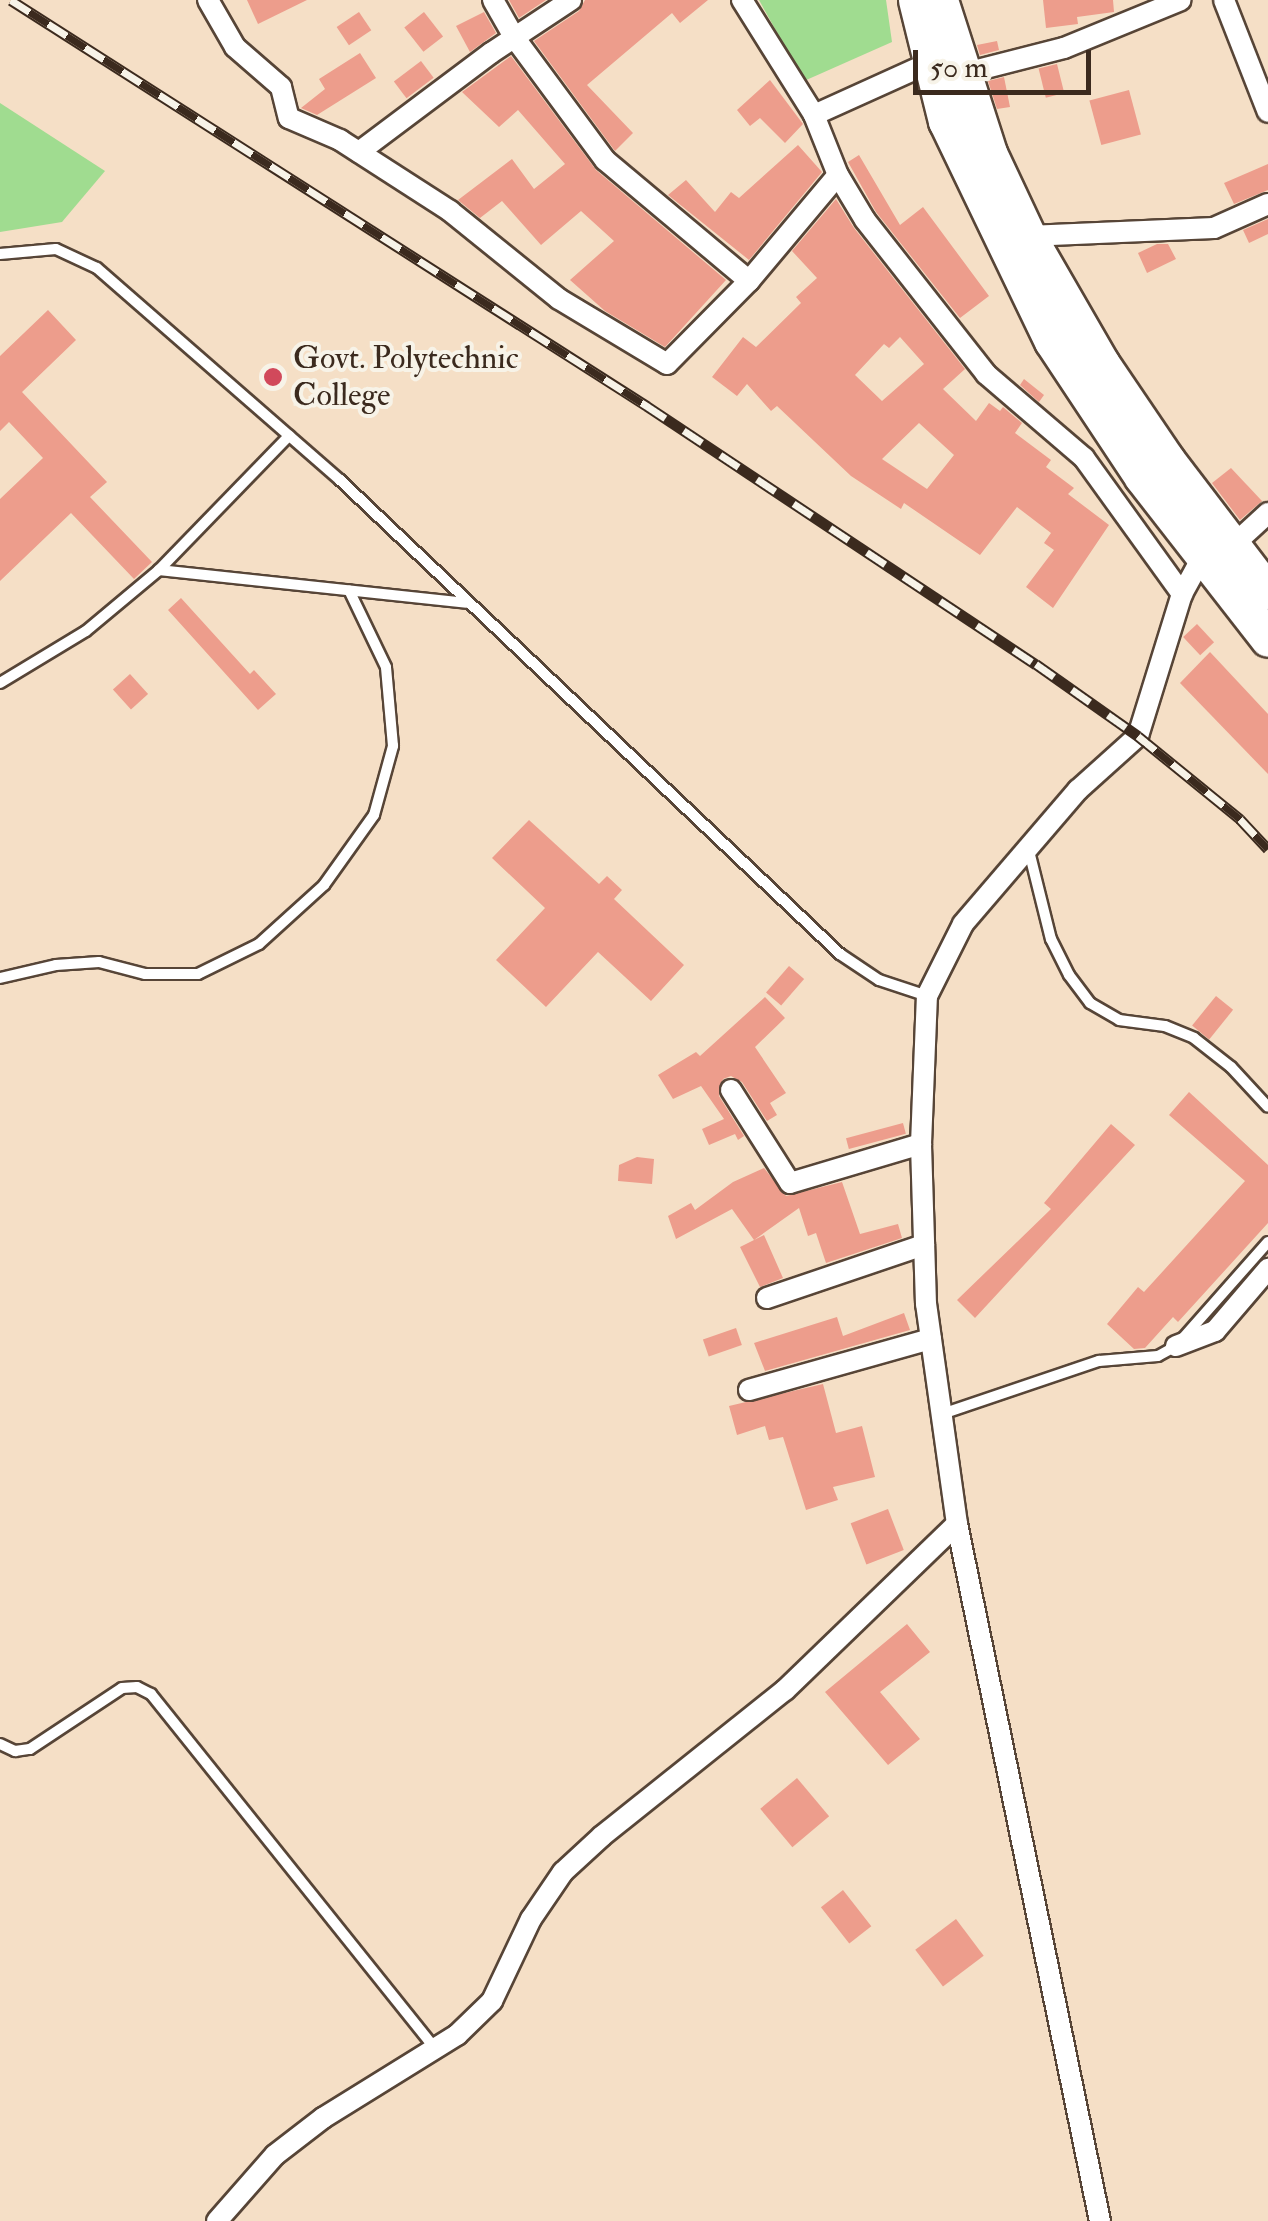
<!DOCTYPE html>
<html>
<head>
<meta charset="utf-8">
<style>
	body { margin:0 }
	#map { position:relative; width:1268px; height:2221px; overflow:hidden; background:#f5dfc6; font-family:"IM FELL Double Pica",serif }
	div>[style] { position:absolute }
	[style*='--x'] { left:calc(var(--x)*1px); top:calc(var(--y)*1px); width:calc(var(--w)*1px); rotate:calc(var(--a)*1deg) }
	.green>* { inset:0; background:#a0dc90 }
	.building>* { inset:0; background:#ed9d8c; transform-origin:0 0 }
	.roads { filter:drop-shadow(2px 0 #574537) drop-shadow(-2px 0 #574537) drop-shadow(0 2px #574537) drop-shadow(0 -2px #574537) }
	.lane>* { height:10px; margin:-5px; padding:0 5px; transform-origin:5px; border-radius:5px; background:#fff }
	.street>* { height:20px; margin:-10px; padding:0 10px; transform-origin:10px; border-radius:10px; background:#fff }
	.highway>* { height:35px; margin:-17.5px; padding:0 17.5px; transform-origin:17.5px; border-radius:17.5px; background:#fff }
	.rail>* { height:11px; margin-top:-5.5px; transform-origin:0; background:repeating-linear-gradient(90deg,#f7f3e8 0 22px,#3b2a1e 0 44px); box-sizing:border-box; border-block:2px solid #3b2a1e }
	.dots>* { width:28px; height:28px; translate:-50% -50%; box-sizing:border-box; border:5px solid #f7f3e8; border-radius:50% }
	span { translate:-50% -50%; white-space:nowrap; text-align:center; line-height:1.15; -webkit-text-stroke:8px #f7f3e8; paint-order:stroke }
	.poi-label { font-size:32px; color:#3b2a1e }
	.left { translate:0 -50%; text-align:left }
	.scale { position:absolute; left:913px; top:50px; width:178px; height:45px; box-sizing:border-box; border:5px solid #3b2a1e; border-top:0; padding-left:12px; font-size:30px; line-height:35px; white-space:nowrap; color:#3b2a1e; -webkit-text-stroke:8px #f7f3e8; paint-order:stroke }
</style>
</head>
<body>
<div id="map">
	<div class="green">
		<div style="clip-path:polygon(759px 0,886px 0,892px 42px,804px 81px)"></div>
		<div style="clip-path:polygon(0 103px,105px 171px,62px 222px,0 232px)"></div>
	</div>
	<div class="building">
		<div style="clip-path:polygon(247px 0,307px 0,258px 24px)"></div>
		<div style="clip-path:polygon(509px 0,546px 0,519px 18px)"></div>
		<div style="clip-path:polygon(585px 0,708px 0,680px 23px,672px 13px,587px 85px,633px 133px,615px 151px,534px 41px,579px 11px)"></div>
		<div style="clip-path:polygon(1043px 0,1113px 0,1114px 12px,1077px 17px,1078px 24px,1046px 28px)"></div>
		<div style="left:359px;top:12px;width:22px;height:27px;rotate:56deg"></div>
		<div style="left:424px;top:12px;width:31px;height:25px;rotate:52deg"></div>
		<div style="clip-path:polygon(484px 12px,496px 33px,470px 52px,456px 26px)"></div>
		<div style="clip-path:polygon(997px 41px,999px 50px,980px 55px,977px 45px)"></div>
		<div style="clip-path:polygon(360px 53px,376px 78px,317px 115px,301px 108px,325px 89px,319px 79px)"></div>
		<div style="clip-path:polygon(511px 56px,596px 170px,726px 280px,665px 347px,605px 311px,570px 280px,614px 241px,581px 211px,541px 245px,502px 201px,480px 218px,458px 200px,512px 159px,534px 189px,565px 164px,518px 110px,499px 127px,462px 92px)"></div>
		<div style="left:421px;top:61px;width:21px;height:34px;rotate:53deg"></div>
		<div style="left:1057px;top:64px;width:30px;height:19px;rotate:76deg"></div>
		<div style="clip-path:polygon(1004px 77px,1010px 107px,997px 109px,988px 81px)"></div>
		<div style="clip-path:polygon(770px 80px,803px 124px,785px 143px,760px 118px,750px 126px,737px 110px)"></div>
		<div style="left:1129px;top:90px;width:46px;height:41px;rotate:75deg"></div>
		<div style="clip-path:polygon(798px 145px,822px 172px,749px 260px,668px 195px,686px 180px,715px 212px,731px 192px,739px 198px)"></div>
		<div style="clip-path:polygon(859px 155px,900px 225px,923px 207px,989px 296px,960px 318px,876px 212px,848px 162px)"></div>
		<div style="clip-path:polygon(1268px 164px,1268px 190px,1234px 204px,1224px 183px)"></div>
		<div style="clip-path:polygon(evenodd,836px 199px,854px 228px,965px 369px,943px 389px,976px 421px,989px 403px,1000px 411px,1003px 407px,1022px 423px,1015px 433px,1051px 460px,1046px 467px,1074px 488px,1068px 494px,1109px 525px,1053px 608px,1026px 587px,1054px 550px,1044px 543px,1051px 533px,1017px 507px,980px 555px,904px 503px,901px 509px,851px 476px,777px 406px,771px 411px,747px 384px,737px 396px,712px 377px,743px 337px,756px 347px,801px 303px,796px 297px,817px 278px,792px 251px,836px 199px,900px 337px,924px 364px,882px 401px,855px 375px,884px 344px,889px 348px,900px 337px,836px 199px,919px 423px,954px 455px,927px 489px,882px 459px,919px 423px)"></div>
		<div style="clip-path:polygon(1268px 219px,1268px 234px,1249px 243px,1243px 230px)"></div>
		<div style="clip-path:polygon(1157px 244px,1168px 244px,1176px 259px,1147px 273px,1138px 253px)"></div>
		<div style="clip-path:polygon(48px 310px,76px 340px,22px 392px,107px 482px,90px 497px,152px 562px,134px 579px,71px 513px,0 581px,0 499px,43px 458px,9px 422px,0 431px,0 356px)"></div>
		<div style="clip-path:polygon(1024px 379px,1044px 395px,1039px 402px,1020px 385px)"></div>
		<div style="clip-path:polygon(1231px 468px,1262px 501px,1240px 520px,1212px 483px)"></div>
		<div style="clip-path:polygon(181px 598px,250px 674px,254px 670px,276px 694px,258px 710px,168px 610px)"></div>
		<div style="left:1197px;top:624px;width:25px;height:19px;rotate:47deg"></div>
		<div style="clip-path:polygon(1210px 652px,1268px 714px,1268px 774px,1180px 683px)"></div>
		<div style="left:130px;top:674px;width:27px;height:23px;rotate:48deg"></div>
		<div style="clip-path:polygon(529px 820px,599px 884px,607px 876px,622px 890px,614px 899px,684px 965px,651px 1001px,598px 952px,546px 1007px,496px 960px,545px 908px,492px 858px)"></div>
		<div style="left:789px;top:966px;width:20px;height:35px;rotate:41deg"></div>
		<div style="left:1216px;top:996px;width:22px;height:38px;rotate:39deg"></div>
		<div style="clip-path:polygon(765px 997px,785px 1018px,755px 1047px,786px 1093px,770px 1103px,777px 1115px,767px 1121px,742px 1082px,731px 1076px,723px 1079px,719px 1096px,744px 1136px,738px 1140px,735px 1134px,709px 1145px,702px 1129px,724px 1119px,701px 1086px,673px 1099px,658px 1075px,696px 1052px,700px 1056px)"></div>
		<div style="clip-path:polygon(1189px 1092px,1268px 1165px,1268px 1223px,1178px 1322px,1173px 1317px,1145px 1348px,1134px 1349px,1107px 1324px,1138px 1287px,1144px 1292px,1245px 1181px,1169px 1115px)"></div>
		<div style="left:903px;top:1123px;width:11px;height:59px;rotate:75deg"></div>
		<div style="clip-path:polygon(1111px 1124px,1135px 1145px,975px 1318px,957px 1300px,1051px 1209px,1044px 1203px)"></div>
		<div style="clip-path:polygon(637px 1157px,654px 1159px,652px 1184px,618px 1181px,619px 1165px)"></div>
		<div style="clip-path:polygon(764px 1168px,786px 1196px,842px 1182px,860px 1234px,898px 1224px,902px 1238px,826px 1263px,816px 1233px,808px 1236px,799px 1208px,754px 1240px,764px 1235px,783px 1278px,760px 1287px,740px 1247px,754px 1240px,732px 1209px,676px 1239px,668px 1216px,691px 1203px,695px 1210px,733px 1182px)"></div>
		<div style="clip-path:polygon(904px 1313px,910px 1330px,765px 1371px,754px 1343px,837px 1317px,843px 1336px)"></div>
		<div style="left:736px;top:1328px;width:18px;height:35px;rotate:71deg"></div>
		<div style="clip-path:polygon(823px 1384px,836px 1433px,862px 1426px,875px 1477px,833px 1487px,838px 1500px,806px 1510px,783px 1437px,769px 1440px,765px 1426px,737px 1435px,729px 1406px)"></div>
		<div style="left:888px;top:1509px;width:44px;height:40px;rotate:69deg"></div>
		<div style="clip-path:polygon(907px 1624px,930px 1652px,880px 1692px,920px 1739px,888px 1765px,825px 1692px)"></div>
		<div style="left:797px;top:1778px;width:50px;height:48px;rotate:50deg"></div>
		<div style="left:843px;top:1890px;width:46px;height:28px;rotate:52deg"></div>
		<div style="left:956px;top:1919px;width:46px;height:51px;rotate:53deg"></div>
	</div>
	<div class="roads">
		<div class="lane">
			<div style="--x:0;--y:254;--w:56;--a:-5.1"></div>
			<div style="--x:56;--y:249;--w:45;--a:24.9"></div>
			<div style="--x:97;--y:268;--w:322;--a:41.1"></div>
			<div style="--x:340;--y:480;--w:689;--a:43.47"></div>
			<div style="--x:840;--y:954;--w:47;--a:33.7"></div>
			<div style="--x:879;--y:980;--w:51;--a:18.4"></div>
			<div style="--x:159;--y:570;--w:309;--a:6.1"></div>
			<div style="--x:0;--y:683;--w:100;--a:-31.2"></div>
			<div style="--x:86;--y:631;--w:95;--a:-39.9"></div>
			<div style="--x:159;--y:570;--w:187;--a:-45.9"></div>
			<div style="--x:1028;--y:847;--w:95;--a:76"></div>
			<div style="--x:1051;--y:939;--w:40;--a:63.4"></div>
			<div style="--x:1069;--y:975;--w:35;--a:53"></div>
			<div style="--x:1090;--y:1003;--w:34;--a:30"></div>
			<div style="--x:1119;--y:1020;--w:46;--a:7.4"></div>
			<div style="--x:1165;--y:1026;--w:31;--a:22"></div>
			<div style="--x:1194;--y:1038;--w:47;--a:38.1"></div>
			<div style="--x:1231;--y:1067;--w:54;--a:47.2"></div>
			<div style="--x:0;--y:978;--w:57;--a:-13.1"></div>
			<div style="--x:56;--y:965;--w:43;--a:-4"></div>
			<div style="--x:99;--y:962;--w:48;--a:14.6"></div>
			<div style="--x:145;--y:974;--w:53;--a:0"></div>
			<div style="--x:198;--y:974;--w:68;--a:-26.2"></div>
			<div style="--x:259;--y:944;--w:88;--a:-42.2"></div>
			<div style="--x:324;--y:885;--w:86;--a:-54.5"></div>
			<div style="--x:374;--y:815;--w:72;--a:-74.6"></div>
			<div style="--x:393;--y:746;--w:79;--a:-95.1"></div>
			<div style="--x:386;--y:667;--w:85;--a:-115.7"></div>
			<div style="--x:942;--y:1414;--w:166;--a:-18.7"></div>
			<div style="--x:1099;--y:1361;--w:59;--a:-4.8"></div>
			<div style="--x:1158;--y:1356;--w:21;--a:-29"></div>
			<div style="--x:1176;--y:1346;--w:139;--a:-48.5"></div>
			<div style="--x:0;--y:1744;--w:17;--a:25"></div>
			<div style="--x:15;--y:1751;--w:15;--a:-8"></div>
			<div style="--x:30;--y:1749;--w:110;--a:-33.5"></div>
			<div style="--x:122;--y:1688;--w:15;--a:-4"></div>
			<div style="--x:137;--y:1687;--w:16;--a:27"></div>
			<div style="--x:151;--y:1694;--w:454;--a:51.3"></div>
		</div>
		<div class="street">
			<div style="--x:208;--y:0;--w:54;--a:60.1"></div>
			<div style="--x:235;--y:47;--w:61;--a:41"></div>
			<div style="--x:281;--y:87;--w:32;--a:76"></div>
			<div style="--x:289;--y:118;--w:56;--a:23.3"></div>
			<div style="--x:340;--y:140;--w:131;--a:32.8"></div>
			<div style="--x:450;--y:211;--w:140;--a:38.9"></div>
			<div style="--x:559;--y:299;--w:126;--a:31"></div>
			<div style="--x:667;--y:364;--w:117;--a:-45.3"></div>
			<div style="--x:749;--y:281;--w:138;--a:-50"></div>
			<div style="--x:493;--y:0;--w:43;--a:60.4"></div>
			<div style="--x:514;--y:37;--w:153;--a:53.5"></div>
			<div style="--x:605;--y:160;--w:188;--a:40"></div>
			<div style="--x:742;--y:0;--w:136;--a:57.9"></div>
			<div style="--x:814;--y:115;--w:65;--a:68.2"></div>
			<div style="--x:838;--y:175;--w:52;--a:59"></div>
			<div style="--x:865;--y:220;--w:196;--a:51.8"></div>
			<div style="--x:986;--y:374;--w:129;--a:40.6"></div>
			<div style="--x:1084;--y:458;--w:168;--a:54.2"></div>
			<div style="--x:1224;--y:0;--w:120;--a:68.6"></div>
			<div style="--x:962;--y:74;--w:105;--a:-14.3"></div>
			<div style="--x:1064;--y:48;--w:126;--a:-22.3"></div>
			<div style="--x:814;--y:115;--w:138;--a:-24.3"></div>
			<div style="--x:359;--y:152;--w:165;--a:-36.9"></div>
			<div style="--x:491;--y:53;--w:96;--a:-33.5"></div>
			<div style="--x:1028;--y:236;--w:186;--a:-2.5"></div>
			<div style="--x:1214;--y:228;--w:59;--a:-24"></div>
			<div style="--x:1232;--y:546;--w:49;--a:-42.5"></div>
			<div style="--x:731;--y:1090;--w:110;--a:57.6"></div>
			<div style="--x:790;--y:1183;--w:137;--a:-16.6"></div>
			<div style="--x:767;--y:1298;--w:166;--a:-18.7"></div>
			<div style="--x:1176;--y:1346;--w:42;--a:-21"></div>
			<div style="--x:1215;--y:1331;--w:82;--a:-49.5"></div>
			<div style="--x:749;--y:1390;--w:189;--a:-15.7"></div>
			<div style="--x:957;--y:1524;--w:712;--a:78.41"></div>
			<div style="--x:217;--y:2221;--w:88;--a:-48.7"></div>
			<div style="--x:275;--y:2155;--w:61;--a:-37.6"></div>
			<div style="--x:323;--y:2118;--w:158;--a:-31.8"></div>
			<div style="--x:457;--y:2035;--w:49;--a:-44.2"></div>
			<div style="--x:492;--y:2001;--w:91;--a:-64.6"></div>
			<div style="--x:531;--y:1919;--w:57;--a:-55.8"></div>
			<div style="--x:563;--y:1872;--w:53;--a:-42.7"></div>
			<div style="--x:602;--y:1836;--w:234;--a:-38.6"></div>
			<div style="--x:785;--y:1690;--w:239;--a:-44"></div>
			<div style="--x:957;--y:1524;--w:222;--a:-98"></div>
			<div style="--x:926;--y:1304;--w:160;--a:-91.8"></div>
			<div style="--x:921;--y:1144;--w:148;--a:-87.7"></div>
			<div style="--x:927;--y:996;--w:80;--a:-63.4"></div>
			<div style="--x:963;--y:924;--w:177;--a:-49.4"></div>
			<div style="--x:1078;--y:790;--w:81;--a:-42"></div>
			<div style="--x:1138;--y:736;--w:149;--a:-72.8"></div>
			<div style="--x:1182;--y:594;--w:46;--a:-61.2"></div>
		</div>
		<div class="highway">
			<div style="--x:916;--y:0;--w:125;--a:76.1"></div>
			<div style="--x:946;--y:121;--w:244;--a:64.3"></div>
			<div style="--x:1052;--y:341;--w:163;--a:56.5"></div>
			<div style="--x:1142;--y:477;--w:205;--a:52.1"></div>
			<div style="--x:940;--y:0;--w:161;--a:72.2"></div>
			<div style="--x:989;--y:153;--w:92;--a:64.8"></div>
			<div style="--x:1028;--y:236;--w:148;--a:60"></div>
			<div style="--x:1102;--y:364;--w:116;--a:55.9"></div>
			<div style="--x:1167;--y:460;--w:166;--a:52.6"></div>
		</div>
	</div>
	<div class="rail">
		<div style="--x:11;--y:0;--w:755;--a:32.55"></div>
		<div style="--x:647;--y:406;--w:467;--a:33.6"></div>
		<div style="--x:1036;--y:664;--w:125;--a:35.2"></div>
		<div style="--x:1138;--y:736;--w:132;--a:39.1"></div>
		<div style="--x:1240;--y:819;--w:41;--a:47"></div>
	</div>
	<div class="dots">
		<div style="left:273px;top:377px;background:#d1495b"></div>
	</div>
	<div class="poi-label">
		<span class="left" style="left:293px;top:377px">Govt. Polytechnic<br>College</span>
	</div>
	<div class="scale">50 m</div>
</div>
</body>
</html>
